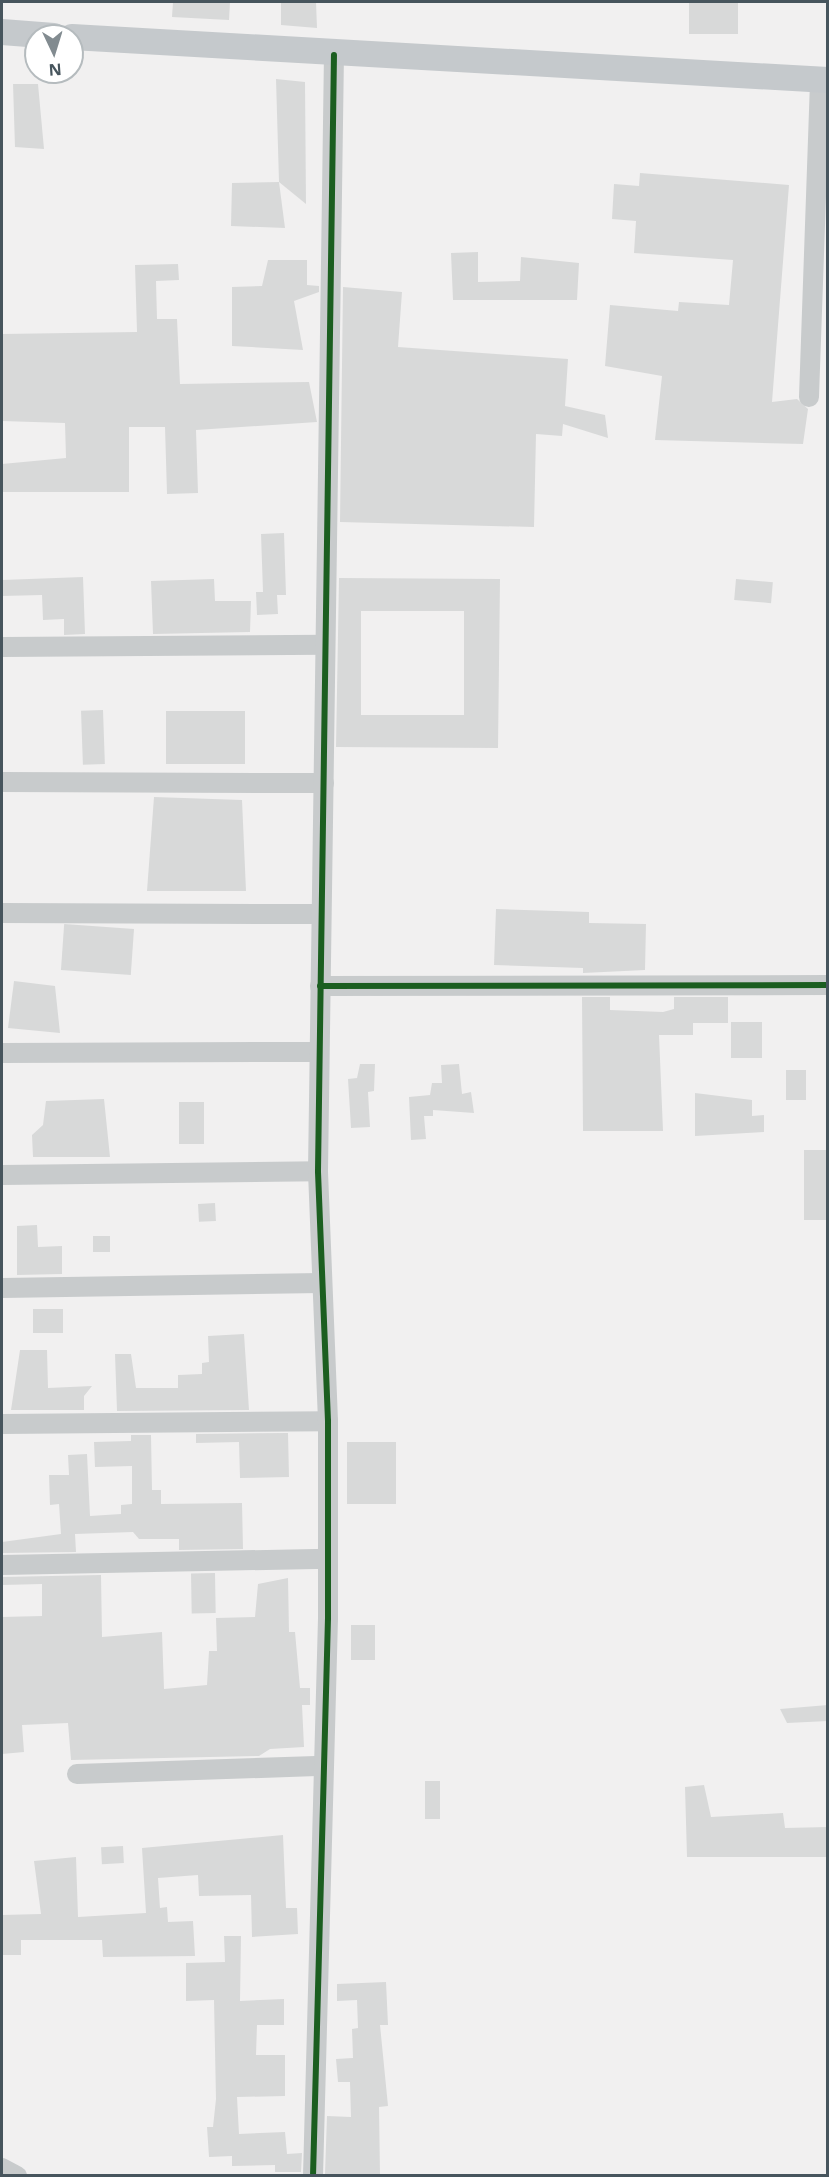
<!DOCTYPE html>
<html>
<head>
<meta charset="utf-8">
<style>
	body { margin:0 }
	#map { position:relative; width:829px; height:2177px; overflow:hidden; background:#f1f0f0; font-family:"Noto Sans",sans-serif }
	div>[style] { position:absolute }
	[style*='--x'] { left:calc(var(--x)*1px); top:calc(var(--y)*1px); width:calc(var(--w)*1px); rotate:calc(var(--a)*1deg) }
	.building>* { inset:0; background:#d8d9d9; transform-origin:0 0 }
	.minor>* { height:20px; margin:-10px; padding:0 10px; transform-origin:10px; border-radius:10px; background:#c8cbcc }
	.major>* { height:26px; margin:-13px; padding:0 13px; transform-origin:13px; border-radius:13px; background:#c5c9cc }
	.cycleway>* { height:6px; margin:-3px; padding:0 3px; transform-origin:3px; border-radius:3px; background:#1b5e20 }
	span { translate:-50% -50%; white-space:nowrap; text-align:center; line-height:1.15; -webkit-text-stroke:4.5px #fff; paint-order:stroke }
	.frame { position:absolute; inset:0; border:3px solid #47555d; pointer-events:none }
	.north { position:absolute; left:24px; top:24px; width:60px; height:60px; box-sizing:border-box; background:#fff; border:2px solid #b5bbbe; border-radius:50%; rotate:176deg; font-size:16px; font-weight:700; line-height:24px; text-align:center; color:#47555d }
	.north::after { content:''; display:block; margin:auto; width:21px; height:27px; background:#828b90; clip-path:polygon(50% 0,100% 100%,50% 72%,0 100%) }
</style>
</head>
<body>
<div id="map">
	<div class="building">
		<div style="clip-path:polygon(173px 2px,230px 2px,229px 20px,172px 17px)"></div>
		<div style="clip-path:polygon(281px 2px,316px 2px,317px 28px,281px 25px)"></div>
		<div style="left:689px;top:2px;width:49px;height:32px"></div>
		<div style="clip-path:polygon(276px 79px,305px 82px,306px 204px,279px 182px)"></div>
		<div style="clip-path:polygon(13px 84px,38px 84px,44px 149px,15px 147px)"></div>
		<div style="clip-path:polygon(640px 173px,789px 185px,772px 402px,797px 399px,808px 409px,803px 444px,655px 440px,662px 376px,605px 366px,610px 305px,678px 311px,679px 302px,729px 305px,733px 260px,634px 253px,636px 221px,612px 219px,614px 184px,639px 186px)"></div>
		<div style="clip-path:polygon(279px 182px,285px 228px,231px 226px,232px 183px)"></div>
		<div style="clip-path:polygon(478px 252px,478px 282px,520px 281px,521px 257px,579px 263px,577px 300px,453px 300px,451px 253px)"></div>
		<div style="clip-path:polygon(268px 260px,307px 260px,307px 285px,319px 286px,319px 292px,294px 301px,303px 350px,232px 346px,232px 287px,262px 286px)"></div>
		<div style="clip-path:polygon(178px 264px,179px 280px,156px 281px,157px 319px,177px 319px,180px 384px,309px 382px,317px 422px,196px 430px,198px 493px,167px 494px,165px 427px,129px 427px,129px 492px,2px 492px,2px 464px,66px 458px,65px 423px,2px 421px,2px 334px,137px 332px,135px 265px)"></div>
		<div style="clip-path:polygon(343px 287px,402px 292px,398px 347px,568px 359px,565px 406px,605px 415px,608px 438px,563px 424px,562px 436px,536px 434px,534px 527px,340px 522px)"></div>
		<div style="clip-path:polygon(284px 533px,286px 595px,277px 595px,278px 614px,257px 615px,256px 592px,263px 592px,261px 534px)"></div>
		<div style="clip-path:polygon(83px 577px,85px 634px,64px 635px,64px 619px,43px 620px,42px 595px,2px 596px,2px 580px)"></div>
		<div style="clip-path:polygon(evenodd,339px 578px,500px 579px,498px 748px,336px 747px,339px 578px,361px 611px,464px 611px,464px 715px,361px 715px,361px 611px)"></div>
		<div style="clip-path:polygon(214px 579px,215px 601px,251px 601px,250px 632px,153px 634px,151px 581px)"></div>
		<div style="left:736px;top:579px;width:37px;height:21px;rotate:5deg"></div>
		<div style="left:103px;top:710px;width:54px;height:22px;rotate:88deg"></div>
		<div style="left:166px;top:711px;width:79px;height:53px"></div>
		<div style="clip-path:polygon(154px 797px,242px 800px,246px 891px,147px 891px)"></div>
		<div style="clip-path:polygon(496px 909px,589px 912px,589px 923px,646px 924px,645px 970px,583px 973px,583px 968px,494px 965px)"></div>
		<div style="left:134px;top:929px;width:46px;height:70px;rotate:94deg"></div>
		<div style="clip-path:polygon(14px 981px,55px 986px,60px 1033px,8px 1028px)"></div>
		<div style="clip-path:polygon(582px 997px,610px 997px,610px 1010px,663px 1012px,674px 1009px,674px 997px,728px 997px,728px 1023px,693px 1023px,693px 1035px,659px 1035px,663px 1131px,583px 1131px)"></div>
		<div style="left:731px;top:1022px;width:31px;height:36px"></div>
		<div style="clip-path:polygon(360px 1064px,375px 1064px,374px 1091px,368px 1092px,370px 1127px,351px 1128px,348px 1079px,357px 1078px)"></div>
		<div style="clip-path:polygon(459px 1064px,462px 1094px,471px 1092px,474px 1113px,433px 1110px,433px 1116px,424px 1116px,426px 1139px,411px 1140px,409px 1097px,430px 1095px,432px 1083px,442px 1083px,441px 1065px)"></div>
		<div style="left:786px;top:1070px;width:20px;height:30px"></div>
		<div style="clip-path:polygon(695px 1093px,752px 1100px,752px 1116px,764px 1115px,764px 1132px,695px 1136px)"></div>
		<div style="clip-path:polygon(104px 1099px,110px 1157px,33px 1157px,32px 1135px,43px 1125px,46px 1101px)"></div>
		<div style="left:179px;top:1102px;width:25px;height:42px"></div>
		<div style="left:804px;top:1150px;width:24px;height:70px"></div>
		<div style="left:215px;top:1203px;width:18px;height:17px;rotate:87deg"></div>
		<div style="clip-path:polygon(37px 1225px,38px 1247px,62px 1246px,62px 1274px,17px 1275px,17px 1226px)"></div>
		<div style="left:110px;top:1236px;width:16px;height:17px;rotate:90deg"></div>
		<div style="left:63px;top:1309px;width:24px;height:30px;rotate:90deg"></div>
		<div style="clip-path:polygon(244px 1334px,249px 1410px,117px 1411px,115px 1354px,131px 1354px,136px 1388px,178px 1388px,178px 1375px,202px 1374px,202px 1363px,209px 1362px,208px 1336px)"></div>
		<div style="clip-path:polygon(20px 1350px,47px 1350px,48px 1388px,92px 1386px,84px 1396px,84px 1410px,11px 1410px)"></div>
		<div style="clip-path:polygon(288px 1433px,289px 1477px,240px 1478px,239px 1442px,196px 1443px,196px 1434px)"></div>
		<div style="clip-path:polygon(131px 1435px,151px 1435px,152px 1490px,161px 1490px,161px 1504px,242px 1503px,243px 1549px,179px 1550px,179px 1539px,139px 1539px,133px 1532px,75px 1534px,76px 1552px,2px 1553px,2px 1542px,61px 1534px,59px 1504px,50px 1505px,49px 1475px,69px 1475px,68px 1455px,87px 1454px,90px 1516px,121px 1514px,121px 1505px,132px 1504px,132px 1466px,95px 1467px,94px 1442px,131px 1441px)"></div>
		<div style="left:347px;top:1442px;width:49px;height:62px"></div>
		<div style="left:215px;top:1573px;width:40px;height:24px;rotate:89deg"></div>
		<div style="clip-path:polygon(101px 1575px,102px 1637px,162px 1632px,164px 1689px,207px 1685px,209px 1651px,217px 1651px,216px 1618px,255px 1617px,258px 1584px,288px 1578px,289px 1632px,295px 1632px,300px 1688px,310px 1688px,310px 1705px,302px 1705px,304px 1747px,270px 1749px,259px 1756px,71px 1760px,68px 1723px,22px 1725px,24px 1752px,2px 1754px,2px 1617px,42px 1616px,42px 1584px,2px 1585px,2px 1577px)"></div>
		<div style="left:351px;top:1625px;width:24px;height:35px"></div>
		<div style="clip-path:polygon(828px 1705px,828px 1721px,787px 1723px,780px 1709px)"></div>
		<div style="left:425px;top:1781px;width:15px;height:38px"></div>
		<div style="clip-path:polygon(704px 1785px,711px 1817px,783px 1813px,785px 1828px,828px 1827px,828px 1857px,687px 1857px,685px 1787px)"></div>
		<div style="clip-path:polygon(283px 1835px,286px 1908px,297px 1908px,298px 1934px,252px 1937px,251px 1895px,199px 1896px,198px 1875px,158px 1878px,160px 1908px,167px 1907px,168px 1922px,193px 1921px,195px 1956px,103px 1957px,102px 1940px,21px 1940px,21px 1955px,2px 1955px,2px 1915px,41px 1914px,34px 1861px,76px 1857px,78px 1917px,146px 1913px,142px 1848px)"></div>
		<div style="left:123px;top:1846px;width:17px;height:22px;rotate:87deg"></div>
		<div style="clip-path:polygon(224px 1936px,241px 1936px,240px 2001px,284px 1999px,284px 2025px,257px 2025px,256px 2055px,285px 2055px,285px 2096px,237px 2097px,239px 2134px,285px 2132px,287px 2154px,302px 2153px,301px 2172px,275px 2172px,275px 2165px,232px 2166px,232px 2156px,209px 2157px,207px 2127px,213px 2127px,216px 2099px,214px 2000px,186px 2001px,186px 1963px,225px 1962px)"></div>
		<div style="clip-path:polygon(386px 1982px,388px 2025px,380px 2025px,388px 2106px,379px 2107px,380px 2175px,325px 2174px,327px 2116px,351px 2117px,350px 2082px,338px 2082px,336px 2059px,353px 2058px,352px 2029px,358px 2028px,357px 2000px,337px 2001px,337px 1984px)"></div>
	</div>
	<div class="minor">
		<div style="--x:809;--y:397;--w:316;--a:-88"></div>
		<div style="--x:2;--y:647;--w:323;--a:-0.4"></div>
		<div style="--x:2;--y:782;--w:322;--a:0.2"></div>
		<div style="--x:2;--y:913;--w:319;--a:0.2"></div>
		<div style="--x:320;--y:986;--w:508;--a:-0.11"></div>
		<div style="--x:2;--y:1053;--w:317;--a:-0.2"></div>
		<div style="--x:2;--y:1175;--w:316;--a:-0.7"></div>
		<div style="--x:2;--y:1288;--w:319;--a:-0.9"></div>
		<div style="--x:2;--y:1424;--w:326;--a:-0.5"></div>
		<div style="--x:2;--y:1565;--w:326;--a:-1.1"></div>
		<div style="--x:77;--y:1774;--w:247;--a:-1.9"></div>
		<div style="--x:2;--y:2168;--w:17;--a:28"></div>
		<div style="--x:313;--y:2176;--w:558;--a:-88.46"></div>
		<div style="--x:328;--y:1618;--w:197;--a:-90"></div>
		<div style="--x:328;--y:1421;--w:250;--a:-92.3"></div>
		<div style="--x:318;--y:1171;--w:1116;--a:-89.18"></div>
	</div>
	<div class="major">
		<div style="--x:2;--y:32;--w:52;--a:4.4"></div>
		<div style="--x:72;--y:37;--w:757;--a:3.26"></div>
	</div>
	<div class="cycleway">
		<div style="--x:320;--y:986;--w:508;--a:-0.11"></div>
		<div style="--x:313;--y:2176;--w:558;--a:-88.46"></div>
		<div style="--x:328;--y:1618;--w:197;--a:-90"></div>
		<div style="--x:328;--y:1421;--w:250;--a:-92.3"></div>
		<div style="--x:318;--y:1171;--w:1116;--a:-89.18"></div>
	</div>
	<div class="frame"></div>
	<div class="north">N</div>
</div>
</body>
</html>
